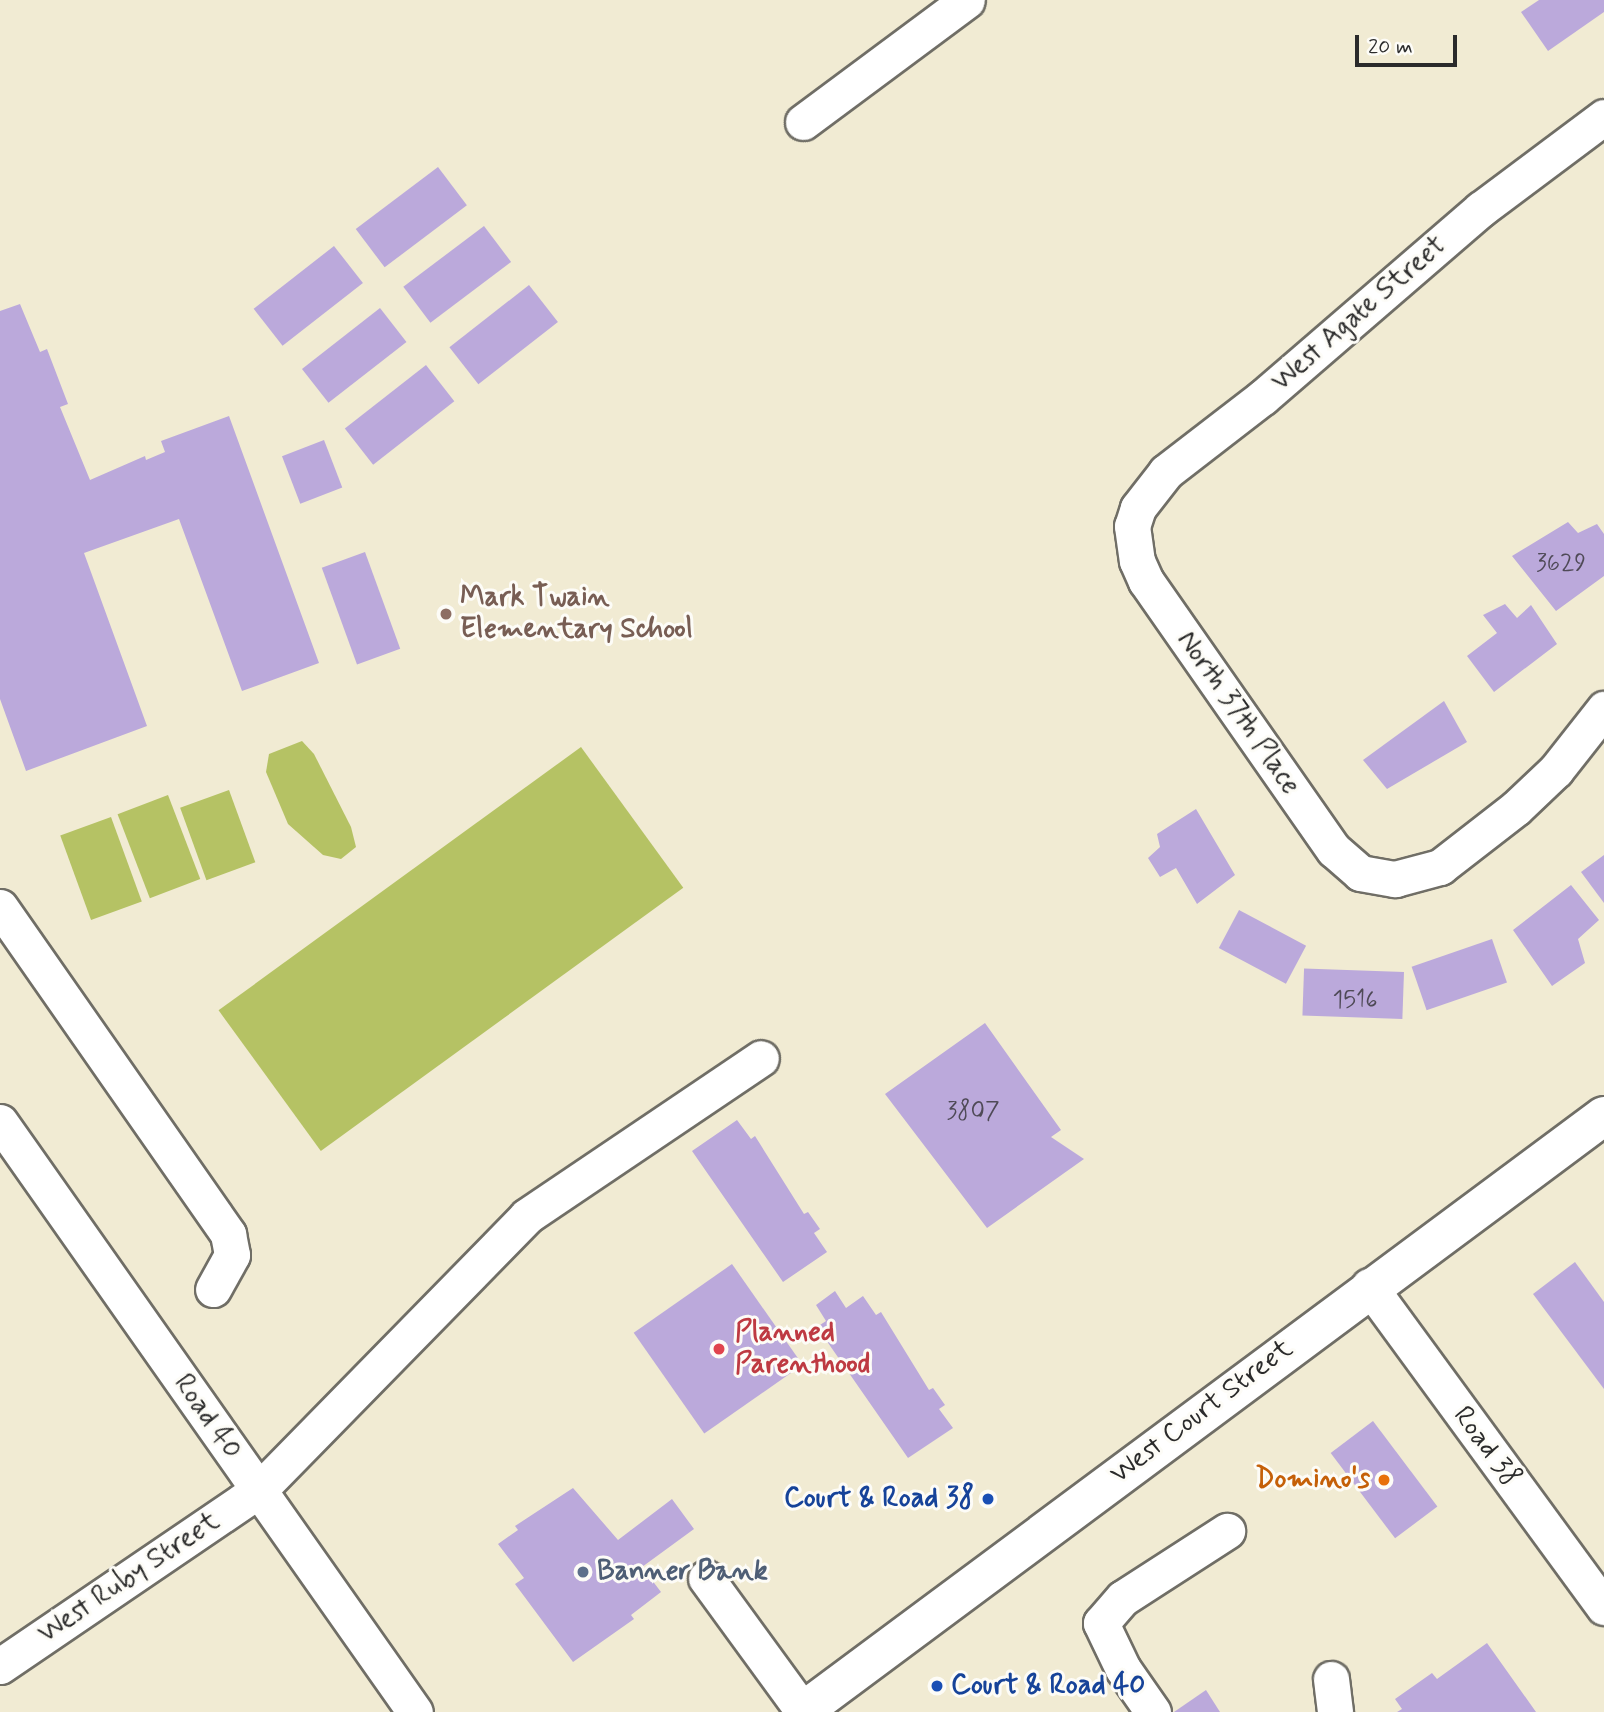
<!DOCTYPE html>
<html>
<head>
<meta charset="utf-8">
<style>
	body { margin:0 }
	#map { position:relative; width:1604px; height:1712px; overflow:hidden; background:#f1ebd3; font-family:Mynerve,sans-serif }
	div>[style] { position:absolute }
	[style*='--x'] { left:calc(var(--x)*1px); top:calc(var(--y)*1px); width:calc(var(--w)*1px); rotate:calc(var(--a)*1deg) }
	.green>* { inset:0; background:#b5c264; transform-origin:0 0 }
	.building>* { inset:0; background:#bba9db; transform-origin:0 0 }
	.roads { filter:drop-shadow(2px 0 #706e66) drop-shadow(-2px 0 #706e66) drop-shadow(0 2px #706e66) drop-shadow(0 -2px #706e66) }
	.minor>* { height:35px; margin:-17.5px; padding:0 17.5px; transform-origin:17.5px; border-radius:17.5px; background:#fff }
	.major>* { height:38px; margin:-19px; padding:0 19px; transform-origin:19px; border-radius:19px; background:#fff }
	.dots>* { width:19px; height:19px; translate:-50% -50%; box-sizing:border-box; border:4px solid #fdfcf7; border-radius:50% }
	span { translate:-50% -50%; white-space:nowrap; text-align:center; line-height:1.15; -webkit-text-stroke:6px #fdfcf7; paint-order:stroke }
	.number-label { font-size:24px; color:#4f4a57 }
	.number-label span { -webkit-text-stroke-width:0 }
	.street-label { font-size:28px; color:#2b2b2b }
	.education-label { font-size:28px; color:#785e54; font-weight:700 }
	.left { translate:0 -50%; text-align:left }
	.health-label { font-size:28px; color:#be3a42; font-weight:700 }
	.food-label { font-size:28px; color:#c56008; font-weight:700 }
	.right { translate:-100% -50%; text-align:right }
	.transit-label { font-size:28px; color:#164399; font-weight:700 }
	.service-label { font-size:28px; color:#4e5e75; font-weight:700 }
	.scale { position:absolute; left:1355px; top:35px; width:102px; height:32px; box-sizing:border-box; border:4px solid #2b2b2b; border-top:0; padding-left:9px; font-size:21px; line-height:24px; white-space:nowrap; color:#2b2b2b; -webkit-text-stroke:5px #fdfcf7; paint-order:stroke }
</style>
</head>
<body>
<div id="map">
	<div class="green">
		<div style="clip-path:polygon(302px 741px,314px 754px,351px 827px,356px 847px,341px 859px,323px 855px,288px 824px,266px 772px,269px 754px)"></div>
		<div style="left:581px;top:747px;width:174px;height:448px;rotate:54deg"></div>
		<div style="left:229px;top:790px;width:77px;height:52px;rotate:70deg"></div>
		<div style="left:168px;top:795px;width:90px;height:54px;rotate:69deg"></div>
		<div style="left:111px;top:817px;width:90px;height:54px;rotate:70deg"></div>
	</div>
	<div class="building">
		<div style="clip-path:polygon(1539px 0,1604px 0,1604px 12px,1548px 51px,1521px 12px)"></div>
		<div style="left:438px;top:167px;width:48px;height:103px;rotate:53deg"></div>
		<div style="left:484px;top:226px;width:45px;height:101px;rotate:53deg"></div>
		<div style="left:334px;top:246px;width:47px;height:102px;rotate:52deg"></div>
		<div style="left:529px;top:285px;width:47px;height:101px;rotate:52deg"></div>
		<div style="clip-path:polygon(20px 304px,40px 352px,47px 349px,68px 404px,60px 407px,90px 480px,145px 456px,146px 460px,165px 452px,161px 441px,229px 416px,319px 663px,242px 691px,179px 519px,84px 553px,147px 726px,26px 771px,0 699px,0 311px)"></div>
		<div style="left:380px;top:308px;width:43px;height:99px;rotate:52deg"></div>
		<div style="left:426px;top:365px;width:46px;height:103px;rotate:52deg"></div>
		<div style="left:324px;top:440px;width:51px;height:45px;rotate:69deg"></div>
		<div style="clip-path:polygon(1568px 522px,1578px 533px,1597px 524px,1604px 534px,1604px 576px,1556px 611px,1512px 556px)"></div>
		<div style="left:365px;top:552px;width:103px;height:46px;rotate:70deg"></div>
		<div style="clip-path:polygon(1505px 604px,1517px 618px,1531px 605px,1557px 644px,1494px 692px,1467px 656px,1497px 633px,1483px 615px)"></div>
		<div style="clip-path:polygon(1444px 701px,1467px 742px,1387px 789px,1363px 760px)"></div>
		<div style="clip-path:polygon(1196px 809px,1235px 875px,1197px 904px,1176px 868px,1160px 877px,1148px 858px,1160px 847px,1157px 834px)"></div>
		<div style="clip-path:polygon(1604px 855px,1604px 903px,1581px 872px)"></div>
		<div style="clip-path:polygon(1571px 885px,1599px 920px,1578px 939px,1585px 963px,1552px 986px,1513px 930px)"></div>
		<div style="left:1239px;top:910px;width:76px;height:43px;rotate:28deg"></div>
		<div style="left:1492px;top:939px;width:46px;height:85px;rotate:71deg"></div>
		<div style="left:1404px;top:972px;width:47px;height:100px;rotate:92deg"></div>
		<div style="clip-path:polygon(985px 1023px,1061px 1130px,1051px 1137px,1084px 1159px,987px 1228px,885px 1094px)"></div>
		<div style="clip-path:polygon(737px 1120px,751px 1139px,755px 1136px,804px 1214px,808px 1212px,820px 1229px,814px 1233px,827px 1252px,783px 1282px,692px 1151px)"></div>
		<div style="clip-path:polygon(1575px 1262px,1604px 1302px,1604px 1389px,1533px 1294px)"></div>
		<div style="left:732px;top:1264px;width:123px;height:120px;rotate:55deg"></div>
		<div style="clip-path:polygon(835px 1291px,846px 1308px,863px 1296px,876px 1315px,881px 1312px,929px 1390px,933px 1388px,945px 1405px,939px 1409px,953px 1428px,908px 1458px,817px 1327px,826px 1321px,816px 1305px)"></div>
		<div style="left:1373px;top:1421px;width:107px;height:53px;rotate:53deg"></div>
		<div style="clip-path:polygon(573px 1488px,618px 1540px,672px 1499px,694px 1529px,642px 1567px,661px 1592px,631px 1615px,634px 1619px,573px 1662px,515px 1584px,524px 1578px,498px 1544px,518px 1530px,515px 1526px)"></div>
		<div style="clip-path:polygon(1487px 1643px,1536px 1712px,1397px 1712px,1402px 1709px,1395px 1699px,1432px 1673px,1437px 1679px)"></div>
		<div style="clip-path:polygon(1206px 1690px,1220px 1712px,1174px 1712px)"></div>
	</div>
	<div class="roads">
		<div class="minor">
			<div style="--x:1604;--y:117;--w:154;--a:143.2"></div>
			<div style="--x:1481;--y:209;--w:288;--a:139.2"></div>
			<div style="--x:1263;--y:397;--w:123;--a:142.3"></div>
			<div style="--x:1166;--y:472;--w:46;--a:127.9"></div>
			<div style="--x:1138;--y:508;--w:19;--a:108"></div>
			<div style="--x:1132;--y:526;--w:35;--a:82"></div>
			<div style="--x:1137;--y:561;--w:22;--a:66"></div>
			<div style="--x:1146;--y:581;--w:328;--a:55.1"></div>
			<div style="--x:1334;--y:850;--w:35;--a:41"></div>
			<div style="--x:1360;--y:873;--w:36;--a:10"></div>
			<div style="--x:1395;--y:879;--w:47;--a:-14.9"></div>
			<div style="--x:1440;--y:867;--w:96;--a:-37.8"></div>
			<div style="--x:1516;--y:808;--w:55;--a:-43.5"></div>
			<div style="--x:1556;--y:770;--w:78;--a:-51.8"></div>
			<div style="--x:803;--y:122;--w:204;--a:-36.6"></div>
			<div style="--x:0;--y:907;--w:399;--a:55.1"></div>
			<div style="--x:228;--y:1234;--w:21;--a:79"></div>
			<div style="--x:232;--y:1255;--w:39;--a:119"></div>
			<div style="--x:0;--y:1122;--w:721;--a:54.88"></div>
			<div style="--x:1369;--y:1286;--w:398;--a:53.8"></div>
			<div style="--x:706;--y:1578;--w:165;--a:53.9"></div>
			<div style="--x:0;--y:1666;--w:313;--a:-34.2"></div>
			<div style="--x:259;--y:1490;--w:383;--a:-45.6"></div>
			<div style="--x:527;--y:1216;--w:282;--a:-34"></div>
			<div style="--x:1331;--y:1679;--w:33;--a:83"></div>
			<div style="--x:1153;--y:1712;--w:52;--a:-124.9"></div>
			<div style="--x:1123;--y:1669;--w:51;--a:-115.6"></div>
			<div style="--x:1101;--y:1623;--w:33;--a:-49"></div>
			<div style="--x:1123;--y:1598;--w:124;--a:-32.8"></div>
		</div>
		<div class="major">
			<div style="--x:802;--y:1712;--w:999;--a:-36.62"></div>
		</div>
	</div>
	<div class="dots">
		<div style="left:446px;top:614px;background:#8d6e63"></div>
		<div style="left:719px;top:1349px;background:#e0444e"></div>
		<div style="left:1384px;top:1480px;background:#e8710a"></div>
		<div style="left:988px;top:1499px;background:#1a4fb4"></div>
		<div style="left:583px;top:1572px;background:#5c6f8a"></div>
		<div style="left:937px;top:1686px;background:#1a4fb4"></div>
	</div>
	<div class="number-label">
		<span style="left:1561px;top:564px">3629</span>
		<span style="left:1355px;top:1001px">1516</span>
		<span style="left:973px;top:1112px">3807</span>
	</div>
	<div class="street-label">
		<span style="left:1359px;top:314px;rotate:-41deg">West Agate Street</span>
		<span style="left:1238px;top:713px;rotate:55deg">North 37th Place</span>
		<span style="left:1202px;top:1412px;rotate:-37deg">West Court Street</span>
		<span style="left:207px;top:1417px;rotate:55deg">Road 40</span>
		<span style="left:1486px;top:1447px;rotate:53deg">Road 38</span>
		<span style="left:129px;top:1578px;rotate:-34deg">West Ruby Street</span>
	</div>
	<div class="education-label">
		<span class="left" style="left:460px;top:614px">Mark Twain<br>Elementary School</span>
	</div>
	<div class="health-label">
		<span class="left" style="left:735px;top:1349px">Planned<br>Parenthood</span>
	</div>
	<div class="food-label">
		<span class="right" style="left:1370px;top:1480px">Domino's</span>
	</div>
	<div class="transit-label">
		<span class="right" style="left:974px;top:1499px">Court &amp; Road 38</span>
		<span class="left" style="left:951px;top:1686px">Court &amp; Road 40</span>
	</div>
	<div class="service-label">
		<span class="left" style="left:597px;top:1572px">Banner Bank</span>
	</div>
	<div class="scale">20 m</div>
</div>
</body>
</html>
